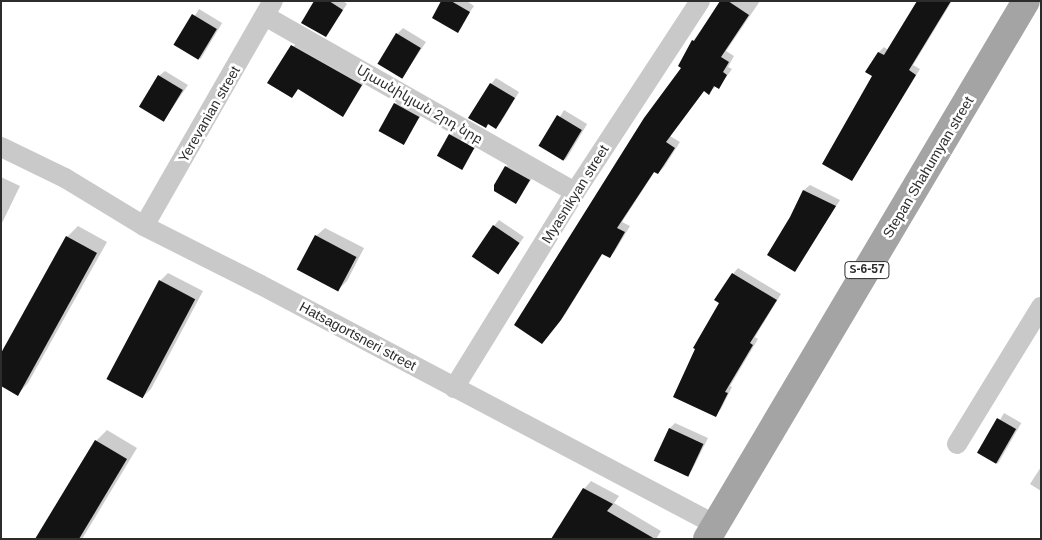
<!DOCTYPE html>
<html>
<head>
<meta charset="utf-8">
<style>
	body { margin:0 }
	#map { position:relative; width:1042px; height:540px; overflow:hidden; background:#fff; font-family:Arial,"Noto Sans Armenian",sans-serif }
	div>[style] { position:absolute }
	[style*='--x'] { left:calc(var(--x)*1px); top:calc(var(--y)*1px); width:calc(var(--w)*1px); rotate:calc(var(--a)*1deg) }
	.shadow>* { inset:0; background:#0003; transform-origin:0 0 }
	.building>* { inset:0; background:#131313; transform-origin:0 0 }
	.minor>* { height:20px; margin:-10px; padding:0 10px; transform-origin:10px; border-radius:10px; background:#c9c9c9 }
	.primary>* { height:28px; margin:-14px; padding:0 14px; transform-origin:14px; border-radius:14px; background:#a4a4a4 }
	span { translate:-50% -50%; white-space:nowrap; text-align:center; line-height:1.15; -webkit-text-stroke:5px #fff; paint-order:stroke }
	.shield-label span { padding:1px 4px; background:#fff; border:1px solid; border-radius:4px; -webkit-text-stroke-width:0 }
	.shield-label { font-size:12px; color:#2c2c2c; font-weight:700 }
	.street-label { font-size:14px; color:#2c2c2c }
	.frame { position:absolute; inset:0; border:2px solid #2c2c2c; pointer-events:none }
</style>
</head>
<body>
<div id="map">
	<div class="shadow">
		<div style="clip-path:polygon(315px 1px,343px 1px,347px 4px,326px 35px)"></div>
		<div style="clip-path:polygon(443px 1px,467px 1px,474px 6px,457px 31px)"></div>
		<div style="clip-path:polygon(722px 1px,760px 1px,726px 51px,734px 56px,728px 67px,732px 69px,719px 87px,716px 86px,709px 93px,704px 90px,670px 136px,680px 142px,664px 167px,658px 173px,655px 171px,622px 222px,630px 226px,615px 251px,610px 257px,603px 253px,566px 313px,547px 337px,683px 67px,693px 41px)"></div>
		<div style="clip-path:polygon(919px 1px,952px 1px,913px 65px,920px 69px,852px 180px,879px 52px,884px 47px,888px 50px)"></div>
		<div style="left:199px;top:9px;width:27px;height:42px;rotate:31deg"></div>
		<div style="clip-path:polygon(403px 28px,426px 42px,402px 78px,397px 34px)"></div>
		<div style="clip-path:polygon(298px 40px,366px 80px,343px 115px,299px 88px,292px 97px,269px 83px)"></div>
		<div style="clip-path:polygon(165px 71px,188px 85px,164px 120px,159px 76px)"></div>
		<div style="clip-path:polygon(496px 78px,519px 92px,501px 122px,495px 127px,489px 123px,486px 126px,491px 84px)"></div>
		<div style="clip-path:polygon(401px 98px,424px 111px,402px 144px,395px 104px)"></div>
		<div style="left:564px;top:110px;width:27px;height:42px;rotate:31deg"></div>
		<div style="clip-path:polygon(455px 129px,479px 142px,460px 169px,450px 135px)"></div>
		<div style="clip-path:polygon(512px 161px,535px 174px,515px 203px,506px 167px)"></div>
		<div style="clip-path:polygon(1px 177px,20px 186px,1px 225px)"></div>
		<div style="clip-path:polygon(810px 185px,840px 200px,795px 270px,791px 218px,804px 190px)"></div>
		<div style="clip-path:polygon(499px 220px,524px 237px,498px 273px,494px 226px)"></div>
		<div style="clip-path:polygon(78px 226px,107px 242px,28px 383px,18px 394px,67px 237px)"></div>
		<div style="clip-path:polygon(325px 228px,364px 248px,347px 281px,338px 290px,316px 236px)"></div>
		<div style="clip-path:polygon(738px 268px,781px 294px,755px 337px,758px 339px,730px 386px,732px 387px,721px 409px,715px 415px,720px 303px,733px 274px)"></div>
		<div style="clip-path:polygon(168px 273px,203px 291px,151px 389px,143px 397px,160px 281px)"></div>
		<div style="left:1004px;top:413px;width:20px;height:47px;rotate:30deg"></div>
		<div style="clip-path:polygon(675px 423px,708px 438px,692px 470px,686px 476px,654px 459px,670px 428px)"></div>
		<div style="clip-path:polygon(107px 430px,137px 448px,82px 539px,37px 539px,96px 441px)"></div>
		<div style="clip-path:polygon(1041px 467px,1041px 491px,1030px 484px)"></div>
		<div style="clip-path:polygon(591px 481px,619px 496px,614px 503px,661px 531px,656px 539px,607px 539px,584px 489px)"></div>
	</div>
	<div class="building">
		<div style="clip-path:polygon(314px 1px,329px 1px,343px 10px,326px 37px,301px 23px)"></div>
		<div style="clip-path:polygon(441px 1px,451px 1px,470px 12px,458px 33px,432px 18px)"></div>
		<div style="clip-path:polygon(720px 1px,728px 1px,749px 15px,721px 57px,729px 62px,723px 72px,727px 75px,719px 89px,714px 86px,709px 95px,704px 91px,666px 142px,675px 148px,658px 174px,654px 172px,617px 228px,625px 232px,610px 258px,602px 254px,561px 320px,542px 344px,514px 325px,644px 118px,681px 68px,678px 66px,692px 40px,694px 41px)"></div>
		<div style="clip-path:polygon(917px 1px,951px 1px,909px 70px,916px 75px,852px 181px,822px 164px,872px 76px,865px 72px,878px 52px,884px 55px)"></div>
		<div style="left:192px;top:14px;width:29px;height:36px;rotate:31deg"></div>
		<div style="left:396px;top:33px;width:29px;height:36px;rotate:31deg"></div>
		<div style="clip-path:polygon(291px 45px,362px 85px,343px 117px,298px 89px,292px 98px,267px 83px)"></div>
		<div style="left:158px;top:75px;width:29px;height:37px;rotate:31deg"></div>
		<div style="clip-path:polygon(490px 83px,515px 98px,496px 129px,488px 124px,486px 128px,468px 118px)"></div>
		<div style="left:394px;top:103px;width:29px;height:32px;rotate:29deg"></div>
		<div style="left:557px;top:115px;width:29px;height:36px;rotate:31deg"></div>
		<div style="left:449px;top:134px;width:29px;height:25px;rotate:29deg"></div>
		<div style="clip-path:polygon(505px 166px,530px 180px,516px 204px,494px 191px,494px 185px)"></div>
		<div style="clip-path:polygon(803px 190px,836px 206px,795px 272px,767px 255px,790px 217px)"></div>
		<div style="left:493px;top:225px;width:32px;height:38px;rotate:34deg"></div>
		<div style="left:315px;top:235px;width:47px;height:39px;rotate:28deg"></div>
		<div style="clip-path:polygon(66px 236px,97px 253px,18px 396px,1px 386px,1px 353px)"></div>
		<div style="clip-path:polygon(732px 273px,777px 300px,750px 343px,753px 345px,725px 392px,728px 393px,716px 417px,673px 397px,695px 349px,693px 348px,719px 303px,714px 300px)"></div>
		<div style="left:159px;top:280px;width:41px;height:112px;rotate:28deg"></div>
		<div style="left:997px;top:418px;width:22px;height:40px;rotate:30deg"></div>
		<div style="left:669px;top:428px;width:38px;height:36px;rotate:25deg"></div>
		<div style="clip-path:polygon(95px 440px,127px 459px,79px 539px,35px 539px)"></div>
		<div style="clip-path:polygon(583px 488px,613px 504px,607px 511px,655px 539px,551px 539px)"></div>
	</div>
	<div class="minor">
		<div style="--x:265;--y:16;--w:356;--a:29.6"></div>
		<div style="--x:1;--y:147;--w:71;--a:25.8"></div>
		<div style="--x:65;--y:178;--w:92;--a:31.3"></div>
		<div style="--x:144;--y:226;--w:129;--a:26.8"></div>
		<div style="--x:259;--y:284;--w:517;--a:27.81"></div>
		<div style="--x:144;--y:226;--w:259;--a:-60.2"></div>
		<div style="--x:454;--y:388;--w:230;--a:-58.3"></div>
		<div style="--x:575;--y:192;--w:228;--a:-56.8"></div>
		<div style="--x:957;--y:444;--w:161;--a:-58.5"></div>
	</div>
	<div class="primary">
		<div style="--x:707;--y:539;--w:625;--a:-59.33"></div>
	</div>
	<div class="shield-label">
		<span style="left:867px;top:270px">Տ-6-57</span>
	</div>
	<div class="street-label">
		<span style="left:420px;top:104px;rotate:30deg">Մյասնիկյան 2րդ նրբ</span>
		<span style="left:209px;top:114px;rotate:-60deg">Yerevanian street</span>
		<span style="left:928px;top:167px;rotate:-59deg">Stepan Shahumyan street</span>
		<span style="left:575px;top:194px;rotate:-58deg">Myasnikyan street</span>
		<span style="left:358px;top:336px;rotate:28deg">Hatsagortsneri street</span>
	</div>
	<div class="frame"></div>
</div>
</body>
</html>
